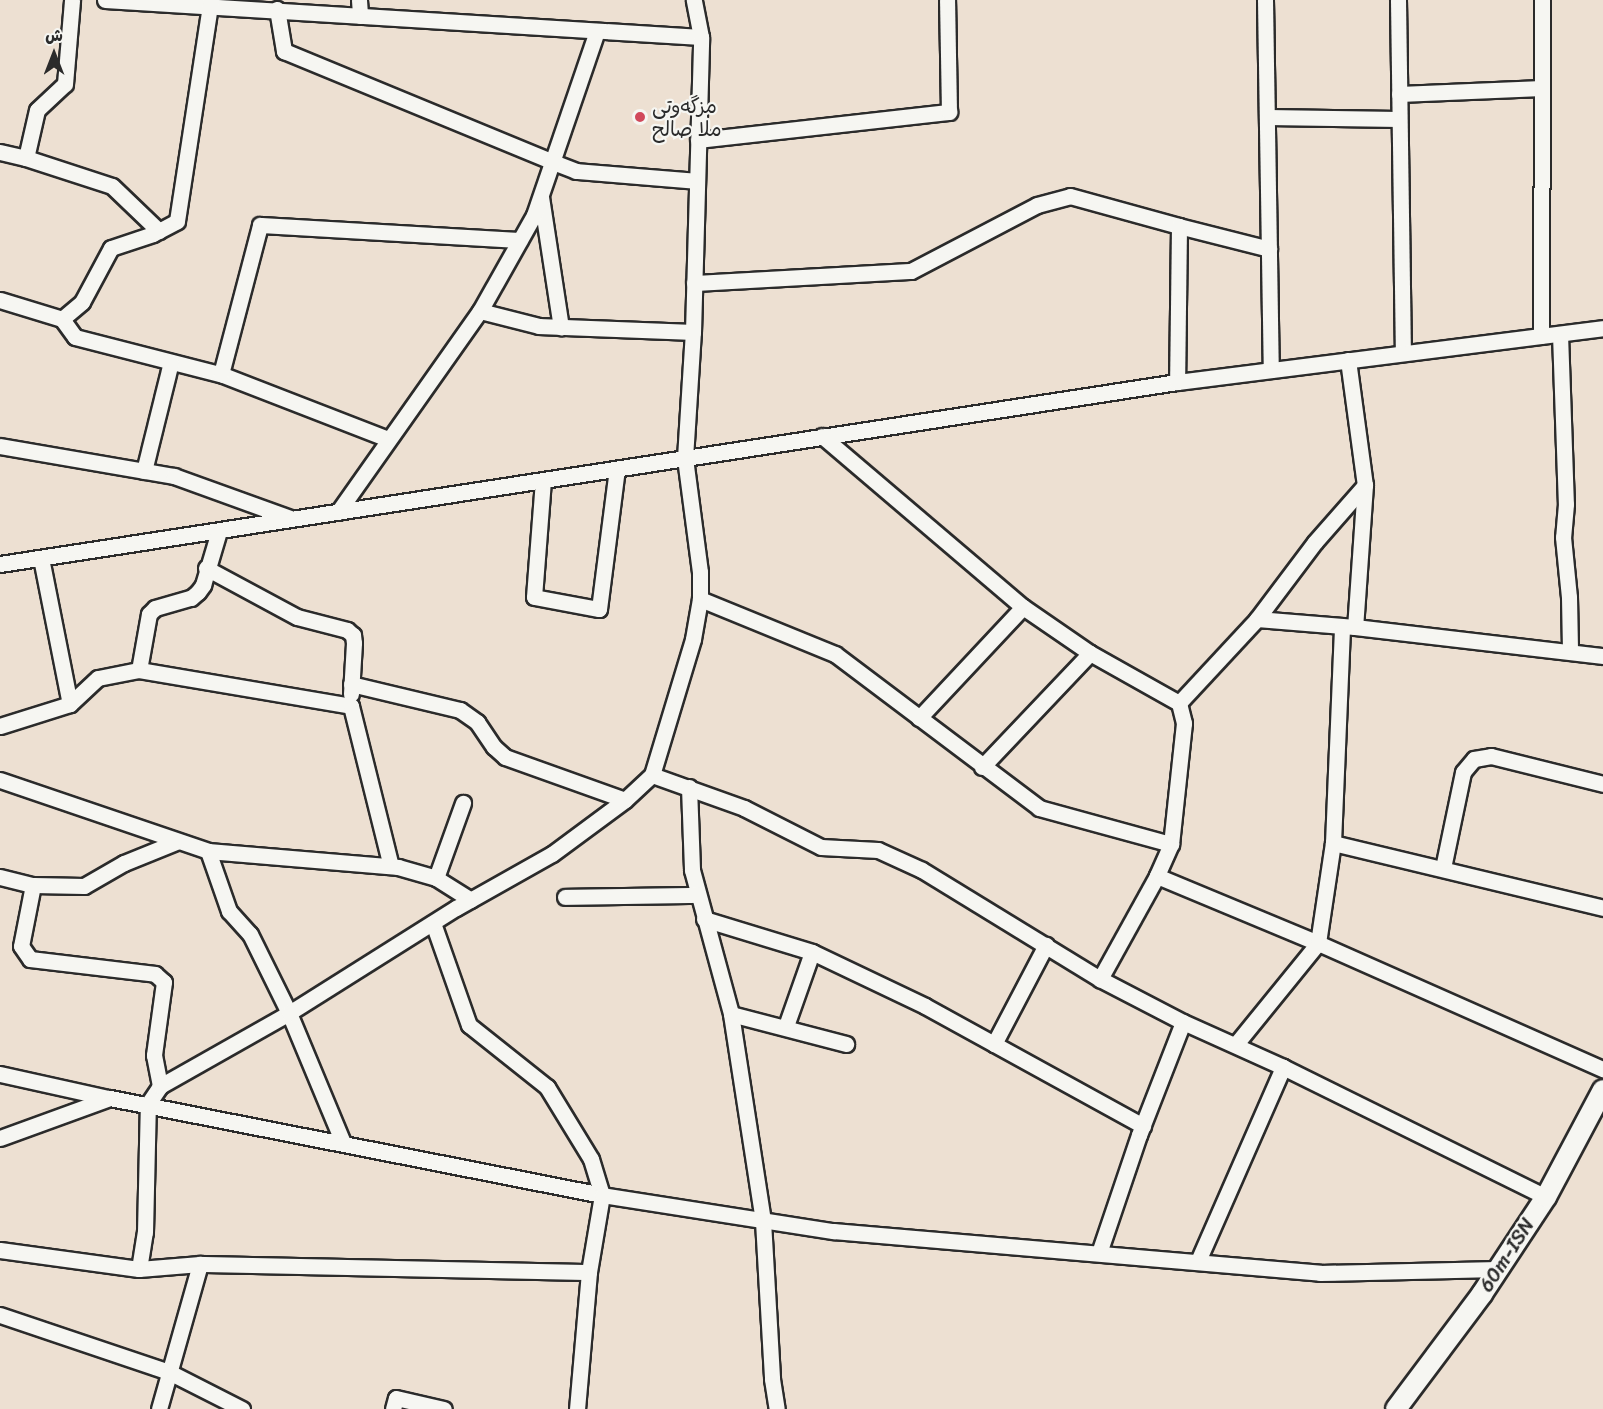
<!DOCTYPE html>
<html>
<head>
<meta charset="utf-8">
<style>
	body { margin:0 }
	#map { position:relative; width:1603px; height:1409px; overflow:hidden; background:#ede0d2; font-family:Sriracha,"Playpen Sans Arabic",sans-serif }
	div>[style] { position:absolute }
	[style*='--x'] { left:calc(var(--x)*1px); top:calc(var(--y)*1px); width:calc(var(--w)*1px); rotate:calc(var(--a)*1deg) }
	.roads { filter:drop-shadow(2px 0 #2b2b2b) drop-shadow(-2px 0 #2b2b2b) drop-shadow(0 2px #2b2b2b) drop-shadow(0 -2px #2b2b2b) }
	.minor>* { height:15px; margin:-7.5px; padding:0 7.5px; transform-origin:7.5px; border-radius:7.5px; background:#f6f6f2 }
	.major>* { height:20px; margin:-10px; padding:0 10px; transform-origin:10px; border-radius:10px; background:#f6f6f2 }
	.dots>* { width:16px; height:16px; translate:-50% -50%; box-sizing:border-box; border:3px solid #f6f6f2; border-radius:50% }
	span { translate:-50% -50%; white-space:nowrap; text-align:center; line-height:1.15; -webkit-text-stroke:4.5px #f6f6f2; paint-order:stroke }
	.poi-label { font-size:20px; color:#2b2b2b }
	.left { translate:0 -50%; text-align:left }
	.street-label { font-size:20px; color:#2b2b2b }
	.north { position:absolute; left:24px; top:24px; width:60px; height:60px; -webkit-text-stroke:4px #f6f6f2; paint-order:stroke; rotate:0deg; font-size:16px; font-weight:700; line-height:24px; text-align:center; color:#2b2b2b }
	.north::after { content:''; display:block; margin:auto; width:21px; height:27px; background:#2b2b2b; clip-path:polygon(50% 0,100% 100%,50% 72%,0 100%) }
</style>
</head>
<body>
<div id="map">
	<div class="roads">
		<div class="minor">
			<div style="--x:105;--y:0;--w:597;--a:3.55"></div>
			<div style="--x:359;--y:0;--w:16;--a:86"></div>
			<div style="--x:1265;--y:0;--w:370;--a:89.1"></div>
			<div style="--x:1398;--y:0;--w:353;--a:89.2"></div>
			<div style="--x:277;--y:9;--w:43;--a:80.5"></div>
			<div style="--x:284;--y:51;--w:291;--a:22.4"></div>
			<div style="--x:553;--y:162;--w:25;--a:21"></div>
			<div style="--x:576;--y:171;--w:121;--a:4.7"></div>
			<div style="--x:1399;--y:94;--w:143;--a:-2.4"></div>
			<div style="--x:1267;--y:117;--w:132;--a:0.9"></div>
			<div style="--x:698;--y:140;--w:253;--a:-6.4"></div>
			<div style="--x:949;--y:112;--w:112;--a:-91"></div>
			<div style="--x:0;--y:152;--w:27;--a:13"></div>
			<div style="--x:26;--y:158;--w:90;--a:18"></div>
			<div style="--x:112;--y:186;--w:65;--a:43.8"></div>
			<div style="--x:26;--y:158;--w:49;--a:-77.1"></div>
			<div style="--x:37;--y:110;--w:38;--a:-43"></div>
			<div style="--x:65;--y:84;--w:84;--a:-85.2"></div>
			<div style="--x:541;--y:197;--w:132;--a:81.3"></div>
			<div style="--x:1179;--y:226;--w:93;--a:14.3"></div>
			<div style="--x:694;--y:283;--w:217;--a:-3.2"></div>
			<div style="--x:911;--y:271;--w:142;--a:-27.6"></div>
			<div style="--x:1037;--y:205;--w:34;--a:-15"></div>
			<div style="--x:1070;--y:196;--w:113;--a:15.4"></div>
			<div style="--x:1179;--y:226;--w:156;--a:90.7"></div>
			<div style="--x:0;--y:300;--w:65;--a:17"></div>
			<div style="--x:62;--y:319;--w:22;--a:54"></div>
			<div style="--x:75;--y:337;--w:153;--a:14.4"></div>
			<div style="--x:223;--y:375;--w:177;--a:21.2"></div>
			<div style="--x:480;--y:311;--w:61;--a:14.3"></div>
			<div style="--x:539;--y:326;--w:154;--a:2.2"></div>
			<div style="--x:62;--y:319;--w:26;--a:-40"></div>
			<div style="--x:82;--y:302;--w:61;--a:-61.8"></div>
			<div style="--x:111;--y:248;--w:44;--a:-18.4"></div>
			<div style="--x:153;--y:234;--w:27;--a:-28"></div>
			<div style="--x:177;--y:221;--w:224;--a:-81.3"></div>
			<div style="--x:1560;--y:334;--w:170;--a:88"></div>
			<div style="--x:1566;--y:504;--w:33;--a:95"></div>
			<div style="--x:1563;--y:537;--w:60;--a:84.3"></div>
			<div style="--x:1569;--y:597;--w:54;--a:88.9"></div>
			<div style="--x:1541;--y:336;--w:336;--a:-89.8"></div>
			<div style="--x:1348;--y:360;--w:126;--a:82.3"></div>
			<div style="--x:1365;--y:485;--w:142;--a:94"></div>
			<div style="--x:221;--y:374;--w:154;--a:-75.3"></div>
			<div style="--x:260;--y:225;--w:260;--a:3.3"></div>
			<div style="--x:822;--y:436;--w:264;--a:40.4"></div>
			<div style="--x:1023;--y:607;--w:81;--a:34.5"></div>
			<div style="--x:1090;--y:653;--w:102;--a:29.3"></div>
			<div style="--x:1179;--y:703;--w:21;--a:76"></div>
			<div style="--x:1184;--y:723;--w:122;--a:96.1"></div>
			<div style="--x:1171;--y:844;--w:35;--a:114"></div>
			<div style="--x:1157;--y:876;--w:118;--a:119"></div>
			<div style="--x:0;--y:446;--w:177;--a:9.8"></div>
			<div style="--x:174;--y:476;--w:123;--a:19.9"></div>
			<div style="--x:144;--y:471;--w:112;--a:-76.1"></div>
			<div style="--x:543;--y:480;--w:117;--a:94.4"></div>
			<div style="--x:534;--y:597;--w:66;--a:10.5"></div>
			<div style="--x:599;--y:609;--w:141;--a:-82.7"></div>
			<div style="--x:338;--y:512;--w:246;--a:-54.8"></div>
			<div style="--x:480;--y:311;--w:110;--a:-60.6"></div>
			<div style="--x:534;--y:215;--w:194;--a:-71.1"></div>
			<div style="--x:41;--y:558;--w:149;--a:78.8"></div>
			<div style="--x:0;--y:564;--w:1191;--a:-8.79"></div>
			<div style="--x:1177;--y:382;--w:429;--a:-7.2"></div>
			<div style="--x:206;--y:568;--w:103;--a:28.3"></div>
			<div style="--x:297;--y:617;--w:52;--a:14.6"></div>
			<div style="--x:347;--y:630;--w:8;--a:40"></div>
			<div style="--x:353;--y:635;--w:8;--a:83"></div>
			<div style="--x:354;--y:643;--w:51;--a:93.4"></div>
			<div style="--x:700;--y:599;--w:146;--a:22.2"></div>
			<div style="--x:835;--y:654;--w:256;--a:37"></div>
			<div style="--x:1039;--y:808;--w:137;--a:15.3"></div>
			<div style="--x:1257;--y:619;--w:98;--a:4.7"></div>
			<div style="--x:1355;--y:627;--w:250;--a:6.7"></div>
			<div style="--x:139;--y:670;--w:215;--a:9.6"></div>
			<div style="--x:351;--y:706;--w:165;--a:76"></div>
			<div style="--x:351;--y:684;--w:112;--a:13.4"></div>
			<div style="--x:460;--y:710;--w:21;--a:35"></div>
			<div style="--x:477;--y:722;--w:30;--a:56"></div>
			<div style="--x:494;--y:747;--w:15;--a:42"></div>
			<div style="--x:505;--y:757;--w:127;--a:19.7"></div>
			<div style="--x:1179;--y:703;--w:115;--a:-47.1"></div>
			<div style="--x:1257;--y:619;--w:96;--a:-53"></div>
			<div style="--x:1315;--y:542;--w:76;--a:-48.7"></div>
			<div style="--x:919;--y:718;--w:152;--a:-46.9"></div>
			<div style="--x:0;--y:726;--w:73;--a:-17.4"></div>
			<div style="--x:70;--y:704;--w:38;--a:-43"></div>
			<div style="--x:98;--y:678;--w:42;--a:-11"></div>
			<div style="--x:139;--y:670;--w:57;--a:-79.9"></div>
			<div style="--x:149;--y:614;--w:8;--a:-45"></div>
			<div style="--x:155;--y:608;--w:37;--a:-16"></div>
			<div style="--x:191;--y:598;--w:9;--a:-41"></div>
			<div style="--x:198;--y:592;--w:9;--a:-54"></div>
			<div style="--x:203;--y:585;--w:56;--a:-73.5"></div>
			<div style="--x:982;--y:767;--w:157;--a:-46.5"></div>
			<div style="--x:652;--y:775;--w:98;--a:19.7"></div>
			<div style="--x:744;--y:808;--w:86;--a:26.9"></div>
			<div style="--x:821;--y:847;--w:57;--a:3"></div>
			<div style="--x:878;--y:850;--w:48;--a:24.4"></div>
			<div style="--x:922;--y:870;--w:209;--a:31.5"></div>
			<div style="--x:1100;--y:979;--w:93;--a:27.4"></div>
			<div style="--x:1183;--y:1022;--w:110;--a:24.2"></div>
			<div style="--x:1283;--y:1067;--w:293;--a:26.3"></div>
			<div style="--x:0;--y:780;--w:220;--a:18.8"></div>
			<div style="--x:208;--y:851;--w:191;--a:4.8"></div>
			<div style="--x:398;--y:867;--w:40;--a:16"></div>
			<div style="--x:436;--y:878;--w:41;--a:32.2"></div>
			<div style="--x:689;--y:787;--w:83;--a:87.9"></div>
			<div style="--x:692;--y:870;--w:149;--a:74.8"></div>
			<div style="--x:731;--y:1014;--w:209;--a:81.2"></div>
			<div style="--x:763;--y:1221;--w:158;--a:86.7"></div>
			<div style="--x:772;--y:1379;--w:30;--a:81"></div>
			<div style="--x:1333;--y:843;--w:278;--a:13.5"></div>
			<div style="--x:208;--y:851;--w:64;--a:70.7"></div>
			<div style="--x:229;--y:911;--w:31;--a:48"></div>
			<div style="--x:250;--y:934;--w:88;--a:63.7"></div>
			<div style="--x:289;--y:1013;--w:141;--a:67.4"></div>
			<div style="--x:1443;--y:868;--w:98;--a:-78.2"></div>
			<div style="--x:1463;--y:772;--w:17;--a:-50"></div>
			<div style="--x:1474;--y:759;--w:17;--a:-10"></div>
			<div style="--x:1491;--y:756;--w:115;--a:14"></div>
			<div style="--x:1157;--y:876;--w:174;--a:22.6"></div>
			<div style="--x:1318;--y:943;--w:312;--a:23.9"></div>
			<div style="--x:0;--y:877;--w:34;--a:14"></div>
			<div style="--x:33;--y:885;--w:62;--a:101.1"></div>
			<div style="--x:21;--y:946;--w:16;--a:55"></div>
			<div style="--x:30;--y:959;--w:126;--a:6.8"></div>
			<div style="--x:155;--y:974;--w:12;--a:42"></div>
			<div style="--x:164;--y:982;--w:74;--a:97.8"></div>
			<div style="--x:154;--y:1055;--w:32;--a:79"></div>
			<div style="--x:436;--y:878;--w:80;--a:-70.2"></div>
			<div style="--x:33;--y:885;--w:51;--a:1.1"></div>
			<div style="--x:84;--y:886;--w:46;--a:-29.9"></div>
			<div style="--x:124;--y:863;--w:56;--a:-22"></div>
			<div style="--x:565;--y:897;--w:133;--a:-0.9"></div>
			<div style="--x:704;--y:919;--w:113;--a:17"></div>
			<div style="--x:812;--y:952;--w:125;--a:25.5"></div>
			<div style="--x:925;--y:1006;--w:249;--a:28.8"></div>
			<div style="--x:433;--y:923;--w:108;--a:70.6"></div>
			<div style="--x:469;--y:1025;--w:100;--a:38.5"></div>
			<div style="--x:547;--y:1087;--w:84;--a:58.6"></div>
			<div style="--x:591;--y:1159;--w:38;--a:73"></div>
			<div style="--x:602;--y:1195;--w:78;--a:99.6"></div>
			<div style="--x:589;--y:1272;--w:138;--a:95"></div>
			<div style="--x:731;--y:1014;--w:119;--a:14.6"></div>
			<div style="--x:786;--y:1026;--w:78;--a:-70.6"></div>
			<div style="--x:994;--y:1044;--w:112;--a:-62.3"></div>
			<div style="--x:1236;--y:1044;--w:130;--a:-50.9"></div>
			<div style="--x:1318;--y:943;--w:101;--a:-81.5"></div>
			<div style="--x:1333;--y:843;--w:217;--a:-87.6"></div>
			<div style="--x:0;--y:1074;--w:111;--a:12.5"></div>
			<div style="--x:0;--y:1138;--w:117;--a:-20"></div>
			<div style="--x:110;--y:1098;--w:501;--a:11.15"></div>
			<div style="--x:602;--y:1195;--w:234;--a:8.9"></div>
			<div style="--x:833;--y:1231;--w:489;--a:4.9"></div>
			<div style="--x:1320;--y:1273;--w:178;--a:-1.3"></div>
			<div style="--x:0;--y:1250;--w:140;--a:7.8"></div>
			<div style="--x:139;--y:1269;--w:37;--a:-81"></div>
			<div style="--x:145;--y:1232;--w:128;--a:-88.7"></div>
			<div style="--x:148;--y:1104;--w:22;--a:-56"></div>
			<div style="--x:160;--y:1086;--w:148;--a:-29.5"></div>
			<div style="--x:289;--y:1013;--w:197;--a:-32.2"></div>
			<div style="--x:456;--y:908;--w:110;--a:-29.4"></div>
			<div style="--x:552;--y:854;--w:91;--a:-36.5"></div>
			<div style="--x:625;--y:800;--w:37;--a:-43"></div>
			<div style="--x:652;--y:775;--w:142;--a:-73.2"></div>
			<div style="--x:693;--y:639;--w:41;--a:-80.1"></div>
			<div style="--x:700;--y:599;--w:27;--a:-90"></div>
			<div style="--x:700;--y:572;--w:115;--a:-97.5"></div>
			<div style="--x:685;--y:458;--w:126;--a:-86.4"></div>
			<div style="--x:693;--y:332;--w:295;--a:-88.4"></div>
			<div style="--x:701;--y:37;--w:38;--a:-101"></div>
			<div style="--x:1099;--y:1253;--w:125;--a:-71.3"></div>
			<div style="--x:1139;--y:1135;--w:121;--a:-68.7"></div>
			<div style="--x:1198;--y:1261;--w:212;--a:-66.3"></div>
			<div style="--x:139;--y:1269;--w:61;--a:-4.7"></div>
			<div style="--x:200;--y:1264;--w:389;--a:1.2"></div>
			<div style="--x:0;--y:1315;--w:178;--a:18.6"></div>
			<div style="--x:169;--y:1372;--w:82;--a:26.9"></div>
			<div style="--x:159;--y:1409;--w:151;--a:-74.2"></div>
			<div style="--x:393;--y:1409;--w:11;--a:-75"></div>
			<div style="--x:396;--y:1398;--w:49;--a:12.9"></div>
		</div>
		<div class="major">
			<div style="--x:1396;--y:1409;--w:144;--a:-53.2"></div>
			<div style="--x:1482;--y:1294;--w:116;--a:-56.6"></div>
			<div style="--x:1546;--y:1197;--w:121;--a:-62"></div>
		</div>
	</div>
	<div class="dots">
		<div style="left:640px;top:117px;background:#d1495b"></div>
	</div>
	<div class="poi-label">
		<span class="left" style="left:652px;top:118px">مزگه‌وتی<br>ملا صالح</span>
	</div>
	<div class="street-label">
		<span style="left:1507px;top:1255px;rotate:-57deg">60m-ISN</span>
	</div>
	<div class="north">ش</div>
</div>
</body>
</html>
